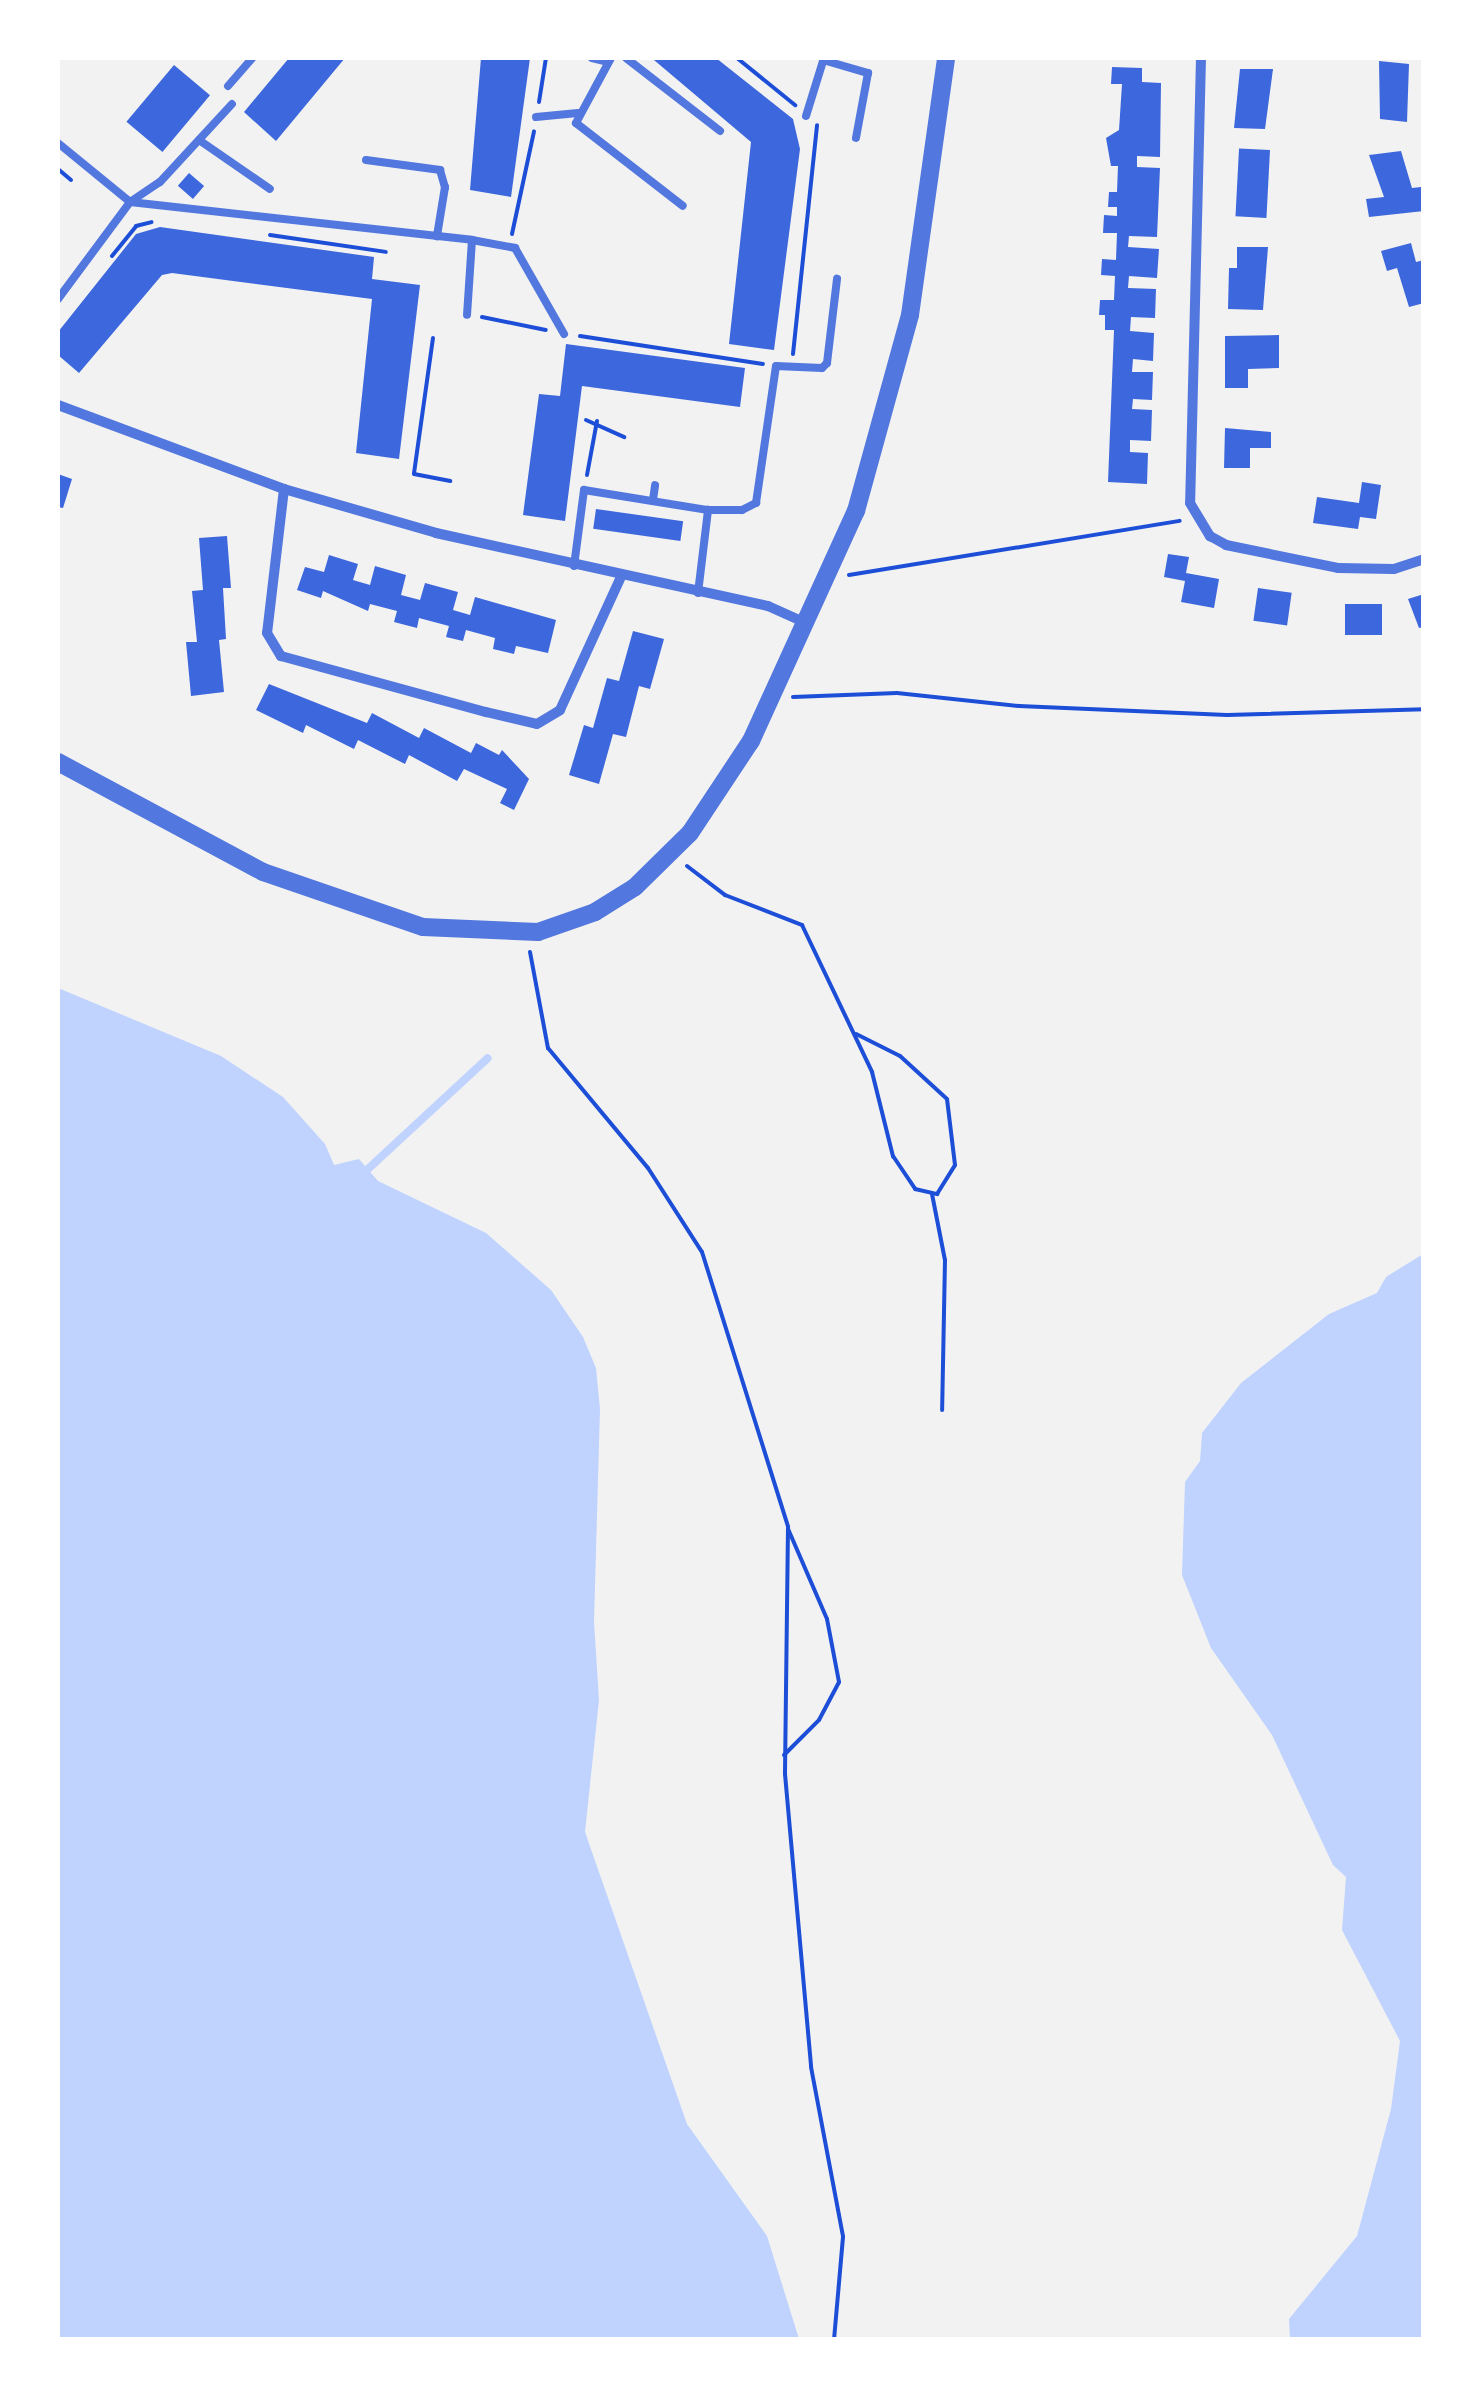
<!DOCTYPE html>
<html>
<head>
<meta charset="utf-8">
<style>
	body { margin:0 }
	#map { position:relative; width:1481px; height:2397px; overflow:hidden; background:#f2f2f2; font-family:"Zilla Slab",serif }
	div>[style] { position:absolute }
	[style*='--x'] { left:calc(var(--x)*1px); top:calc(var(--y)*1px); width:calc(var(--w)*1px); rotate:calc(var(--a)*1deg) }
	.water>* { inset:0; background:#bfd3fe }
	.stream>* { height:8px; margin:-4px; padding:0 4px; transform-origin:4px; border-radius:4px; background:#bfd3fe }
	.building>* { inset:0; background:#3d67dc; transform-origin:0 0 }
	.path>* { height:4px; margin:-2px; padding:0 2px; transform-origin:2px; border-radius:2px; background:#1d4ed8 }
	.service>* { height:8px; margin:-4px; padding:0 4px; transform-origin:4px; border-radius:4px; background:#5277de }
	.minor>* { height:10px; margin:-5px; padding:0 5px; transform-origin:5px; border-radius:5px; background:#5277de }
	.tertiary>* { height:18px; margin:-9px; padding:0 9px; transform-origin:9px; border-radius:9px; background:#5277de }
	span { translate:-50% -50%; white-space:nowrap; text-align:center; line-height:1.15; -webkit-text-stroke:10px #fff; paint-order:stroke }
	.frame { position:absolute; inset:0; border:60px solid #fff; pointer-events:none }
</style>
</head>
<body>
<div id="map">
	<div class="water">
		<div style="clip-path:polygon(58px 988px,221px 1056px,283px 1097px,325px 1144px,334px 1165px,359px 1159px,378px 1181px,486px 1233px,551px 1290px,583px 1337px,596px 1368px,600px 1409px,594px 1622px,599px 1700px,585px 1832px,687px 2124px,767px 2236px,799px 2339px,58px 2339px)"></div>
		<div style="clip-path:polygon(1423px 1254px,1423px 2339px,1290px 2339px,1289px 2319px,1357px 2236px,1391px 2109px,1400px 2041px,1342px 1930px,1346px 1877px,1333px 1865px,1272px 1735px,1211px 1648px,1182px 1575px,1185px 1482px,1200px 1461px,1202px 1433px,1241px 1383px,1329px 1314px,1377px 1293px,1386px 1277px)"></div>
	</div>
	<div class="stream">
		<div style="--x:368;--y:1169;--w:163;--a:-42.8"></div>
	</div>
	<div class="building">
		<div style="clip-path:polygon(289px 58px,345px 58px,276px 141px,244px 112px)"></div>
		<div style="clip-path:polygon(481px 58px,530px 58px,511px 197px,470px 190px)"></div>
		<div style="clip-path:polygon(716px 58px,793px 119px,800px 149px,774px 350px,729px 344px,751px 142px,654px 60px)"></div>
		<div style="clip-path:polygon(1379px 61px,1409px 64px,1407px 122px,1380px 119px)"></div>
		<div style="left:174px;top:65px;width:47px;height:74px;rotate:40deg"></div>
		<div style="clip-path:polygon(1112px 67px,1142px 68px,1142px 82px,1161px 83px,1160px 157px,1137px 156px,1137px 167px,1160px 168px,1157px 237px,1129px 236px,1128px 247px,1159px 249px,1157px 278px,1129px 276px,1128px 288px,1156px 289px,1155px 318px,1131px 317px,1130px 331px,1154px 333px,1153px 361px,1133px 359px,1132px 372px,1153px 372px,1152px 400px,1133px 399px,1132px 409px,1152px 410px,1151px 441px,1130px 440px,1130px 452px,1148px 453px,1147px 484px,1108px 482px,1114px 330px,1105px 330px,1105px 315px,1099px 315px,1100px 300px,1114px 300px,1115px 276px,1101px 275px,1102px 259px,1116px 260px,1117px 233px,1103px 233px,1104px 215px,1117px 216px,1117px 207px,1108px 207px,1109px 192px,1117px 192px,1118px 166px,1111px 166px,1106px 138px,1119px 130px,1122px 84px,1111px 84px)"></div>
		<div style="clip-path:polygon(1240px 69px,1273px 69px,1265px 129px,1234px 128px)"></div>
		<div style="left:1270px;top:150px;width:68px;height:31px;rotate:93deg"></div>
		<div style="clip-path:polygon(1401px 151px,1412px 188px,1421px 187px,1424px 211px,1369px 217px,1366px 199px,1384px 197px,1369px 155px)"></div>
		<div style="left:189px;top:173px;width:20px;height:17px;rotate:41deg"></div>
		<div style="clip-path:polygon(160px 227px,374px 257px,372px 279px,420px 285px,399px 459px,356px 453px,372px 299px,172px 273px,162px 275px,79px 373px,58px 355px,58px 332px,136px 234px)"></div>
		<div style="clip-path:polygon(1411px 243px,1416px 262px,1424px 260px,1424px 303px,1409px 307px,1397px 268px,1387px 271px,1381px 251px)"></div>
		<div style="clip-path:polygon(1237px 247px,1268px 247px,1263px 310px,1228px 309px,1229px 268px,1237px 268px)"></div>
		<div style="clip-path:polygon(1279px 335px,1279px 368px,1248px 369px,1248px 388px,1225px 388px,1225px 336px)"></div>
		<div style="clip-path:polygon(566px 344px,745px 368px,740px 407px,582px 386px,565px 521px,523px 515px,539px 394px,560px 396px)"></div>
		<div style="clip-path:polygon(1225px 428px,1271px 432px,1271px 448px,1250px 448px,1250px 468px,1224px 468px)"></div>
		<div style="clip-path:polygon(58px 474px,72px 479px,63px 508px,58px 507px)"></div>
		<div style="clip-path:polygon(1362px 482px,1381px 485px,1376px 519px,1360px 517px,1358px 529px,1313px 523px,1317px 497px,1359px 503px)"></div>
		<div style="left:596px;top:509px;width:88px;height:20px;rotate:8deg"></div>
		<div style="clip-path:polygon(227px 536px,231px 588px,223px 588px,226px 639px,219px 640px,224px 692px,191px 696px,186px 642px,197px 642px,192px 591px,203px 590px,199px 538px)"></div>
		<div style="clip-path:polygon(1168px 554px,1189px 557px,1186px 573px,1219px 579px,1214px 608px,1181px 602px,1185px 581px,1164px 577px)"></div>
		<div style="clip-path:polygon(329px 555px,358px 564px,353px 580px,370px 585px,375px 566px,406px 575px,401px 595px,420px 600px,425px 583px,458px 592px,453px 610px,470px 615px,475px 597px,556px 620px,548px 653px,516px 646px,514px 654px,493px 649px,495px 638px,466px 630px,463px 641px,446px 637px,449px 626px,419px 618px,417px 628px,394px 622px,397px 611px,370px 604px,368px 611px,323px 591px,321px 598px,297px 590px,305px 567px,324px 572px)"></div>
		<div style="left:1258px;top:588px;width:34px;height:33px;rotate:8deg"></div>
		<div style="clip-path:polygon(1424px 594px,1424px 627px,1419px 628px,1408px 599px)"></div>
		<div style="left:1345px;top:604px;width:37px;height:31px"></div>
		<div style="clip-path:polygon(633px 631px,664px 639px,650px 689px,639px 686px,626px 737px,613px 734px,599px 784px,569px 775px,584px 725px,593px 728px,607px 678px,619px 681px)"></div>
		<div style="clip-path:polygon(269px 684px,367px 723px,372px 713px,419px 738px,424px 728px,471px 753px,476px 743px,499px 755px,502px 750px,529px 779px,514px 810px,500px 803px,507px 789px,464px 769px,457px 781px,409px 755px,405px 764px,358px 740px,354px 749px,306px 725px,303px 733px,256px 710px)"></div>
	</div>
	<div class="path">
		<div style="--x:737;--y:58;--w:75;--a:39"></div>
		<div style="--x:539;--y:102;--w:45;--a:-81"></div>
		<div style="--x:58;--y:169;--w:17;--a:40"></div>
		<div style="--x:512;--y:234;--w:105;--a:-77.9"></div>
		<div style="--x:270;--y:235;--w:117;--a:8.3"></div>
		<div style="--x:112;--y:256;--w:38;--a:-51"></div>
		<div style="--x:136;--y:226;--w:16;--a:-14"></div>
		<div style="--x:482;--y:317;--w:65;--a:11.5"></div>
		<div style="--x:580;--y:336;--w:185;--a:8.7"></div>
		<div style="--x:433;--y:338;--w:137;--a:98"></div>
		<div style="--x:414;--y:474;--w:37;--a:11"></div>
		<div style="--x:793;--y:354;--w:230;--a:-84"></div>
		<div style="--x:586;--y:420;--w:42;--a:24.1"></div>
		<div style="--x:587;--y:475;--w:55;--a:-79.5"></div>
		<div style="--x:849;--y:575;--w:335;--a:-9.3"></div>
		<div style="--x:793;--y:697;--w:104;--a:-2.2"></div>
		<div style="--x:897;--y:693;--w:123;--a:6.1"></div>
		<div style="--x:1019;--y:706;--w:208;--a:2.5"></div>
		<div style="--x:1227;--y:715;--w:197;--a:-1.7"></div>
		<div style="--x:687;--y:866;--w:48;--a:37.3"></div>
		<div style="--x:725;--y:895;--w:83;--a:21.3"></div>
		<div style="--x:802;--y:925;--w:163;--a:64.5"></div>
		<div style="--x:872;--y:1072;--w:87;--a:76"></div>
		<div style="--x:893;--y:1156;--w:40;--a:56"></div>
		<div style="--x:915;--y:1189;--w:23;--a:13"></div>
		<div style="--x:937;--y:1194;--w:34;--a:-58"></div>
		<div style="--x:955;--y:1165;--w:66;--a:-96.9"></div>
		<div style="--x:947;--y:1099;--w:64;--a:-137.5"></div>
		<div style="--x:900;--y:1056;--w:49;--a:-153.4"></div>
		<div style="--x:530;--y:952;--w:98;--a:79.4"></div>
		<div style="--x:548;--y:1048;--w:156;--a:50.2"></div>
		<div style="--x:648;--y:1168;--w:100;--a:57.3"></div>
		<div style="--x:702;--y:1252;--w:288;--a:72.6"></div>
		<div style="--x:788;--y:1527;--w:247;--a:90.7"></div>
		<div style="--x:785;--y:1774;--w:294;--a:84.9"></div>
		<div style="--x:811;--y:2067;--w:173;--a:79.3"></div>
		<div style="--x:843;--y:2237;--w:103;--a:95"></div>
		<div style="--x:932;--y:1194;--w:67;--a:78.9"></div>
		<div style="--x:945;--y:1260;--w:150;--a:91.1"></div>
		<div style="--x:784;--y:1755;--w:49;--a:-45"></div>
		<div style="--x:819;--y:1720;--w:43;--a:-62.2"></div>
		<div style="--x:839;--y:1682;--w:64;--a:-100.8"></div>
		<div style="--x:827;--y:1619;--w:98;--a:-113.4"></div>
	</div>
	<div class="service">
		<div style="--x:592;--y:58;--w:16;--a:14"></div>
		<div style="--x:611;--y:58;--w:74;--a:118.3"></div>
		<div style="--x:576;--y:123;--w:135;--a:37.8"></div>
		<div style="--x:626;--y:58;--w:119;--a:37.8"></div>
		<div style="--x:823;--y:60;--w:47;--a:16.1"></div>
		<div style="--x:868;--y:73;--w:66;--a:100.5"></div>
		<div style="--x:228;--y:86;--w:37;--a:-49"></div>
		<div style="--x:806;--y:116;--w:61;--a:-72.8"></div>
		<div style="--x:536;--y:117;--w:42;--a:-5.4"></div>
		<div style="--x:199;--y:140;--w:86;--a:34.6"></div>
		<div style="--x:58;--y:143;--w:93;--a:39.3"></div>
		<div style="--x:130;--y:202;--w:36;--a:-34"></div>
		<div style="--x:160;--y:182;--w:106;--a:-47.3"></div>
		<div style="--x:366;--y:160;--w:75;--a:7.7"></div>
		<div style="--x:440;--y:170;--w:18;--a:74"></div>
		<div style="--x:445;--y:187;--w:50;--a:99.3"></div>
		<div style="--x:472;--y:240;--w:44;--a:10.5"></div>
		<div style="--x:515;--y:248;--w:99;--a:60.3"></div>
		<div style="--x:58;--y:299;--w:121;--a:-53.4"></div>
		<div style="--x:130;--y:202;--w:344;--a:6.3"></div>
		<div style="--x:472;--y:240;--w:75;--a:93.8"></div>
		<div style="--x:653;--y:500;--w:15;--a:-82"></div>
		<div style="--x:574;--y:566;--w:77;--a:-82.5"></div>
		<div style="--x:584;--y:490;--w:126;--a:9.2"></div>
		<div style="--x:708;--y:510;--w:34;--a:0"></div>
		<div style="--x:742;--y:510;--w:16;--a:-27"></div>
		<div style="--x:756;--y:503;--w:138;--a:-81.7"></div>
		<div style="--x:776;--y:366;--w:46;--a:2.5"></div>
		<div style="--x:822;--y:368;--w:7;--a:-45"></div>
		<div style="--x:827;--y:363;--w:85;--a:-83.2"></div>
		<div style="--x:698;--y:593;--w:84;--a:-83.1"></div>
	</div>
	<div class="minor">
		<div style="--x:1201;--y:58;--w:445;--a:91.4"></div>
		<div style="--x:1190;--y:503;--w:39;--a:59"></div>
		<div style="--x:1210;--y:536;--w:18;--a:29"></div>
		<div style="--x:1226;--y:545;--w:114;--a:11.6"></div>
		<div style="--x:1338;--y:568;--w:56;--a:1"></div>
		<div style="--x:1394;--y:569;--w:32;--a:-18"></div>
		<div style="--x:58;--y:405;--w:241;--a:20.4"></div>
		<div style="--x:284;--y:489;--w:158;--a:16.1"></div>
		<div style="--x:436;--y:533;--w:340;--a:12.4"></div>
		<div style="--x:768;--y:606;--w:44;--a:24.2"></div>
		<div style="--x:284;--y:489;--w:145;--a:96.7"></div>
		<div style="--x:267;--y:633;--w:27;--a:59"></div>
		<div style="--x:281;--y:656;--w:213;--a:15.3"></div>
		<div style="--x:486;--y:712;--w:52;--a:13.2"></div>
		<div style="--x:537;--y:724;--w:27;--a:-31"></div>
		<div style="--x:560;--y:710;--w:146;--a:-65.4"></div>
	</div>
	<div class="tertiary">
		<div style="--x:58;--y:762;--w:233;--a:28.2"></div>
		<div style="--x:263;--y:872;--w:169;--a:19"></div>
		<div style="--x:423;--y:927;--w:115;--a:2.5"></div>
		<div style="--x:538;--y:932;--w:60;--a:-19.3"></div>
		<div style="--x:595;--y:912;--w:47;--a:-32"></div>
		<div style="--x:635;--y:887;--w:77;--a:-44.5"></div>
		<div style="--x:690;--y:833;--w:110;--a:-56.5"></div>
		<div style="--x:751;--y:741;--w:253;--a:-65.5"></div>
		<div style="--x:856;--y:511;--w:203;--a:-74.6"></div>
		<div style="--x:910;--y:315;--w:260;--a:-82"></div>
	</div>
	<div class="frame"></div>
</div>
</body>
</html>
